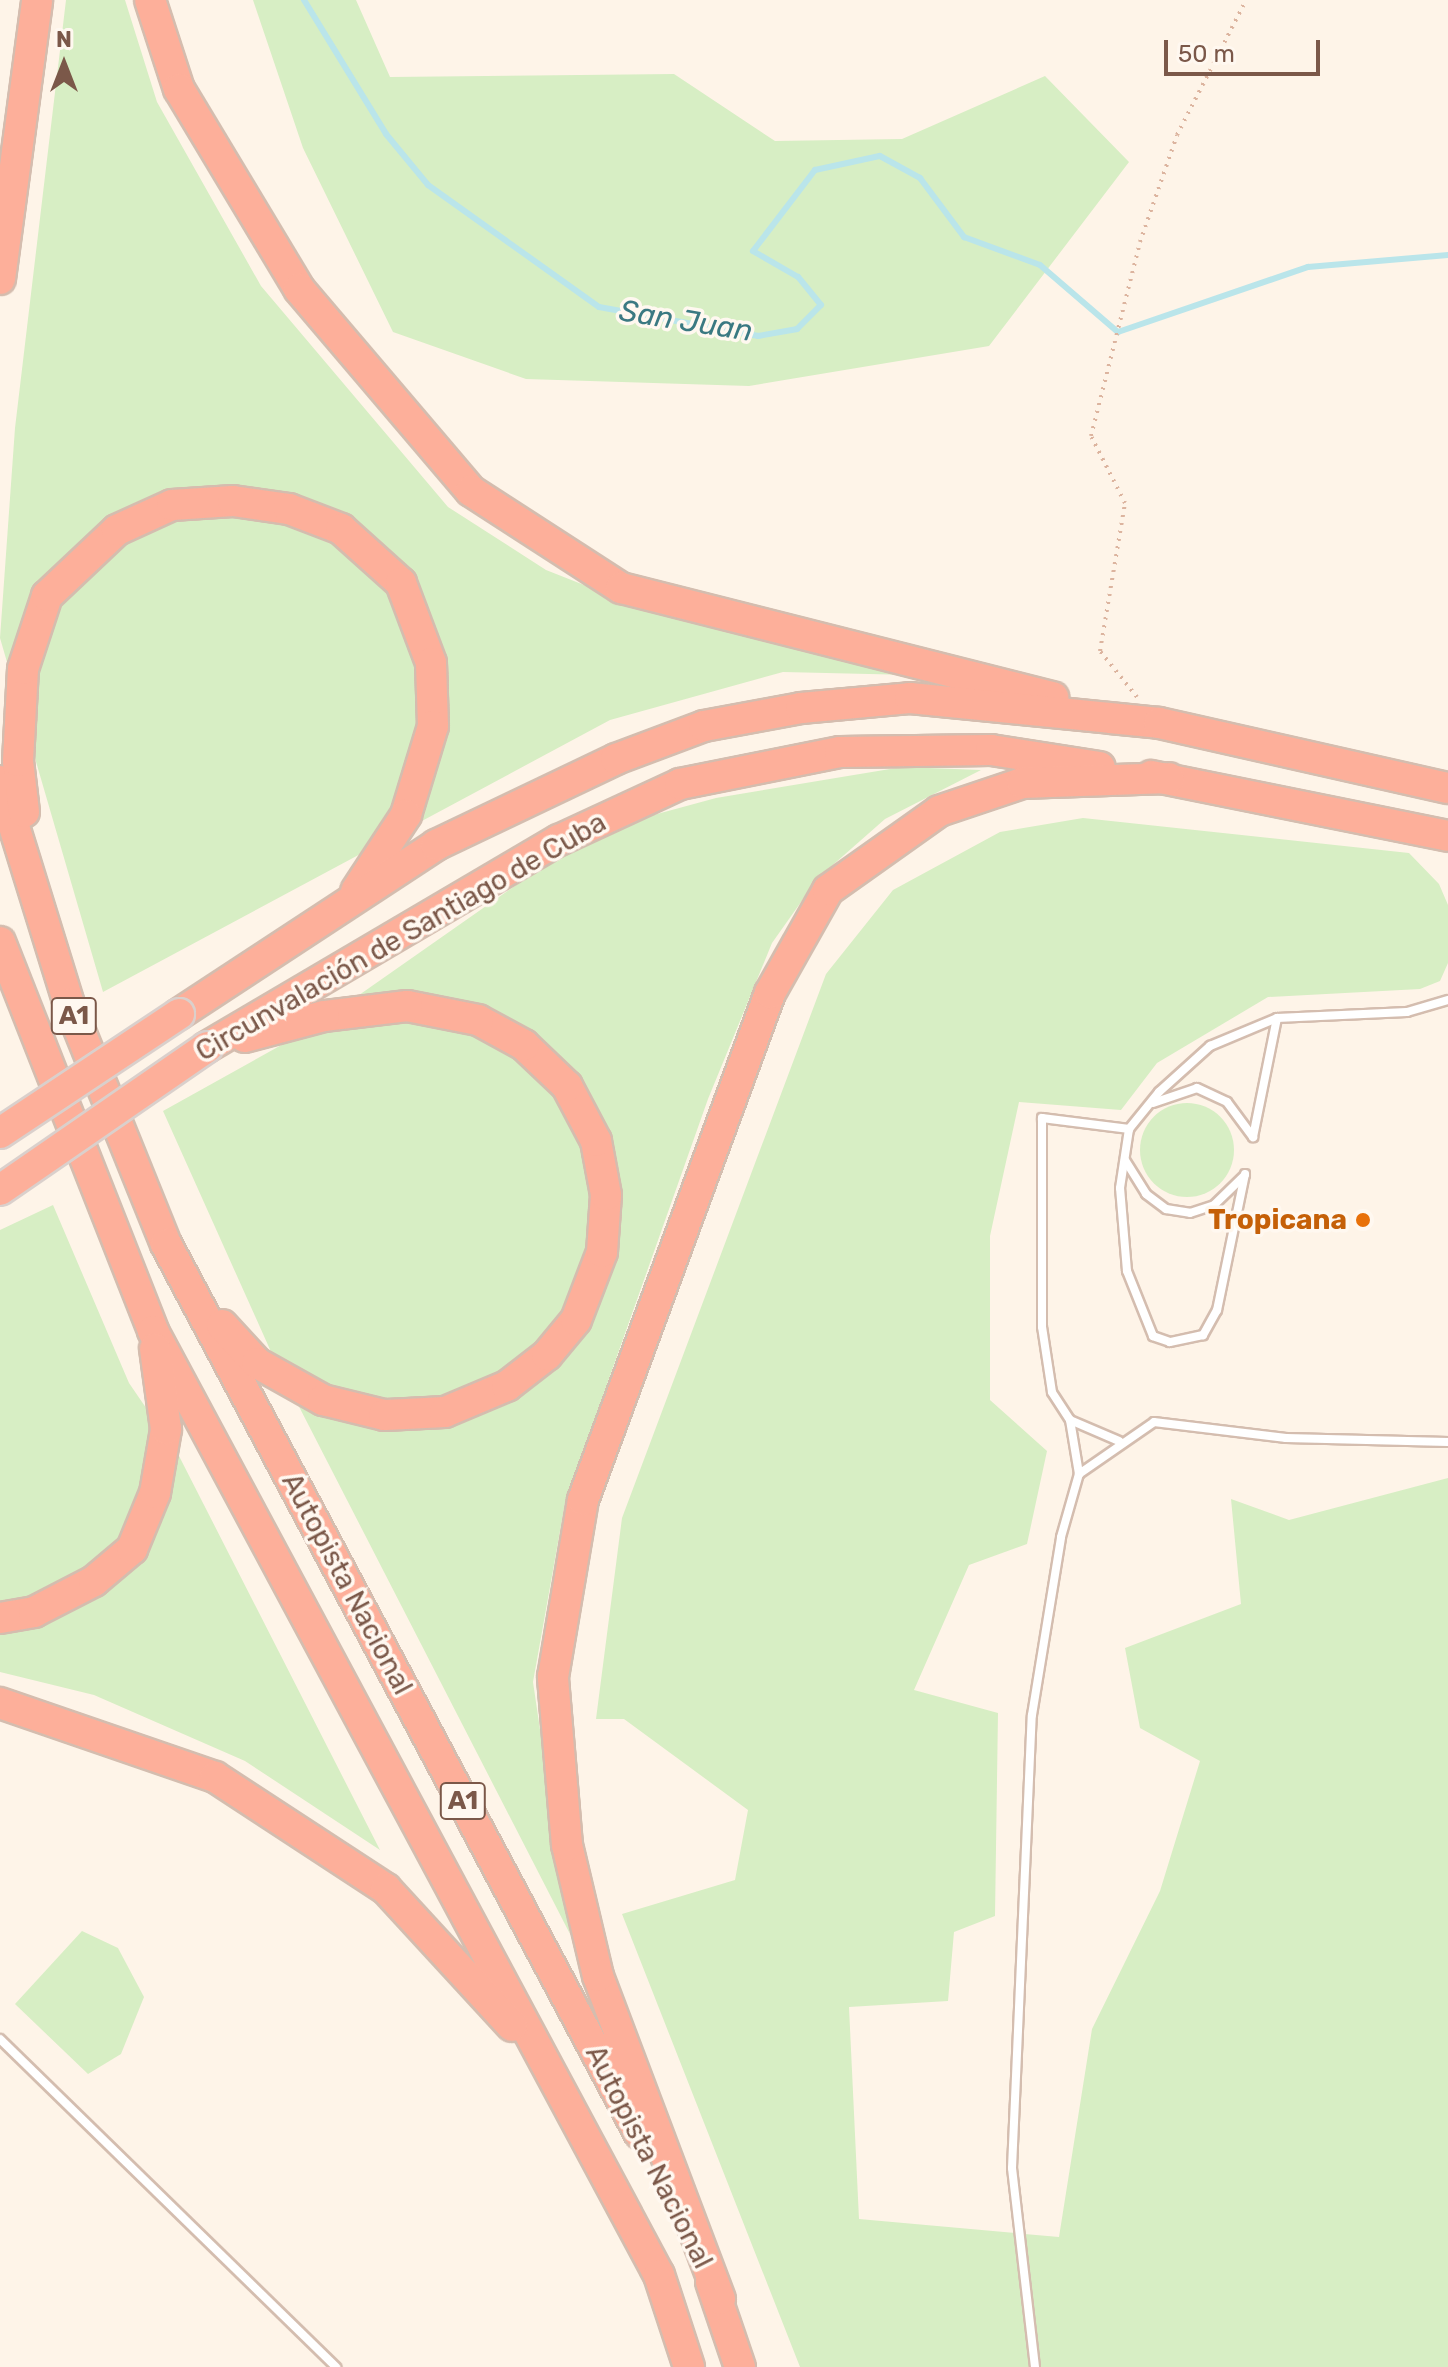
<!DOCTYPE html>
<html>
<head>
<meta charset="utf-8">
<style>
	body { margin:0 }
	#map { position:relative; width:1448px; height:2367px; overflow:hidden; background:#fef4e8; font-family:Rubik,sans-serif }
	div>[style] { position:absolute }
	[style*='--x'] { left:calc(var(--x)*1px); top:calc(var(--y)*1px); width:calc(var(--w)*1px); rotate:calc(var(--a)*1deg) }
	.green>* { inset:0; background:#d7eec4 }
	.round { border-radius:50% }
	.stream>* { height:6px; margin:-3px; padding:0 3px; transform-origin:3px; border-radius:3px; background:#bae5ea }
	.path>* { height:4px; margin-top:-2px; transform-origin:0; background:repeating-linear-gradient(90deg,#dcb49f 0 2px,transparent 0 8px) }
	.roads { filter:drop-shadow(2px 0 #d4bdaf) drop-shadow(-2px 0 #d4bdaf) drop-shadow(0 2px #d4bdaf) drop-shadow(0 -2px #d4bdaf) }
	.lane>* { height:8px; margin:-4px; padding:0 4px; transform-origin:4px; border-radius:4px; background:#fff }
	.highway>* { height:30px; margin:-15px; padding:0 15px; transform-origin:15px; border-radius:15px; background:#fdaf9a }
	.bridges { filter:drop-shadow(2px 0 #dad0cc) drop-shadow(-2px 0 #dad0cc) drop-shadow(0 2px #dad0cc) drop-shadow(0 -2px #dad0cc) }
	.highway-bridge>* { height:30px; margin:-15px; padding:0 15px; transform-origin:15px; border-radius:15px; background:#fdaf9a }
	.dots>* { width:22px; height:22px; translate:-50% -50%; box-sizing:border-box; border:4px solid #fff8f0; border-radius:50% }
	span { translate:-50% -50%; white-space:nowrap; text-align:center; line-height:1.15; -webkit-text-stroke:7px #fff8f0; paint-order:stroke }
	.shield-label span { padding:2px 6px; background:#fff8f0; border:2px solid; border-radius:6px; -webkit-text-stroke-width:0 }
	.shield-label { font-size:26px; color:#7b5849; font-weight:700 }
	.street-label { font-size:28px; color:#7b5849 }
	.food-label { font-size:28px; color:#c56008; font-weight:700 }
	.right { translate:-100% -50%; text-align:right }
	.water-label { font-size:30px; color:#3a7982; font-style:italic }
	.north { position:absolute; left:24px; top:24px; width:80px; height:80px; -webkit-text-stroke:6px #fff8f0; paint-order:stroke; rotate:0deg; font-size:22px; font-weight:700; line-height:32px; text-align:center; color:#7b5849 }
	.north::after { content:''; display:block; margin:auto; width:28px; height:36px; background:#7b5849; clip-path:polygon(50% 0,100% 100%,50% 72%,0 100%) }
	.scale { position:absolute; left:1164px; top:40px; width:156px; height:36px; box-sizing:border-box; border:4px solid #7b5849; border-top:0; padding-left:10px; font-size:24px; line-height:28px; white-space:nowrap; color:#7b5849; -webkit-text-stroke:6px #fff8f0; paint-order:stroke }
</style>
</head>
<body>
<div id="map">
	<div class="green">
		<div style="clip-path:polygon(66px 0,125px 0,157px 102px,261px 286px,448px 507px,546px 570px,645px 609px,912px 675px,783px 672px,610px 720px,103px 992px,0 638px,15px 428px)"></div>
		<div style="clip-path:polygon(253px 0,356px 0,390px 77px,674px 74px,775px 141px,902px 139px,1045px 76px,1129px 162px,989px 346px,749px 386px,526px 379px,393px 332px,303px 148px)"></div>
		<div style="clip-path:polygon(902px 767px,981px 770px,885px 819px,818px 878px,772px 943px,708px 1099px,565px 1503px,533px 1682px,570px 1934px,272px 1354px,163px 1111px,312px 1028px,559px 855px,635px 820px,716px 798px)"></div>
		<div style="clip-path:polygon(1083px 818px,1409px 853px,1439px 884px,1448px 905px,1448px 963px,1440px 981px,1420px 989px,1268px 997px,1157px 1063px,1121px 1110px,1019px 1102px,990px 1236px,990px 1400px,1047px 1451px,1027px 1544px,969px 1565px,914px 1690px,998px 1713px,995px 1916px,954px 1932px,948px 2001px,849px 2007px,859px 2219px,1059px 2237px,1092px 2029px,1160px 1891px,1200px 1761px,1140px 1728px,1125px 1648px,1241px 1604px,1231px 1499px,1289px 1520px,1448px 1478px,1448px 2367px,800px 2367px,622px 1914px,735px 1880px,748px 1810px,624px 1719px,596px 1719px,622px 1518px,826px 974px,893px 890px,1000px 832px)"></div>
		<div class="round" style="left:1140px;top:1103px;width:94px;height:94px"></div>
		<div style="clip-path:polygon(53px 1205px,129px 1383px,179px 1456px,380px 1850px,245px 1761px,94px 1695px,0 1672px,0 1230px)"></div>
		<div style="clip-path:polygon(82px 1931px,118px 1948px,144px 1997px,121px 2054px,88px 2074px,15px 2004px)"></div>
	</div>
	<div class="stream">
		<div style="--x:304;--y:0;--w:157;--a:58.5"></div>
		<div style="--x:386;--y:134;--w:66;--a:50.5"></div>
		<div style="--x:428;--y:185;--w:210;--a:35.5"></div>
		<div style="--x:599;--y:307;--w:162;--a:10.3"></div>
		<div style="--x:758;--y:336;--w:40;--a:-10"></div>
		<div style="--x:797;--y:329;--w:34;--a:-45"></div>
		<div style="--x:821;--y:305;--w:36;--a:-129"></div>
		<div style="--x:798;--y:277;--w:52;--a:-150"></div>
		<div style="--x:753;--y:251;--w:102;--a:-52.6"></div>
		<div style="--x:815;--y:170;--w:66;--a:-12.2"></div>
		<div style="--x:880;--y:156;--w:46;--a:28.8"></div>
		<div style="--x:920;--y:178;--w:74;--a:53.3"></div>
		<div style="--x:964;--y:237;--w:81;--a:20.2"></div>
		<div style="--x:1040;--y:265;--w:103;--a:40.7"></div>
		<div style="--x:1118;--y:332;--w:201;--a:-18.9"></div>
		<div style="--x:1308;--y:267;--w:141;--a:-4.9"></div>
	</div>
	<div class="path">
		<div style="--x:1137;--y:697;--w:59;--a:-128.8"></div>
		<div style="--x:1100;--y:651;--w:150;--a:-80.4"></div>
		<div style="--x:1125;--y:503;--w:75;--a:-116.9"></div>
		<div style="--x:1091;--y:436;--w:200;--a:-75.8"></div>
		<div style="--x:1140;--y:242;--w:113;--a:-70.9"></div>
		<div style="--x:1177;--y:135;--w:152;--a:-62.9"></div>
	</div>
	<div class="roads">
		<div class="lane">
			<div style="--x:1153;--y:1103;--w:46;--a:-18.8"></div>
			<div style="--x:1197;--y:1088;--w:33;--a:25"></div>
			<div style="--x:1227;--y:1102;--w:44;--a:53.4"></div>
			<div style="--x:1253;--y:1137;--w:121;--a:-78.6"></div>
			<div style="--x:1125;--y:1160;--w:40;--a:58"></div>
			<div style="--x:1146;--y:1194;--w:25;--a:37"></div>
			<div style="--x:1166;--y:1209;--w:24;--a:9"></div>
			<div style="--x:1190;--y:1213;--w:25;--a:-18"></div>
			<div style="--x:1214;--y:1205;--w:43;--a:-44.1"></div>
			<div style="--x:1245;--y:1174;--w:139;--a:101.6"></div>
			<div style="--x:1217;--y:1310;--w:29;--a:119"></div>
			<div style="--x:1203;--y:1335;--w:34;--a:168"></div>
			<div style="--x:1170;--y:1342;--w:18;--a:-161"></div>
			<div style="--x:1153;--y:1336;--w:70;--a:-111.8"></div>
			<div style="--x:1127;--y:1271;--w:83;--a:-94.8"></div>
			<div style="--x:1120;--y:1188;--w:60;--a:-81.3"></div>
			<div style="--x:1129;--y:1129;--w:48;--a:-51"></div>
			<div style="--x:1159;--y:1092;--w:69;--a:-42"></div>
			<div style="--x:1210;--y:1046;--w:73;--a:-22.7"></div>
			<div style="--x:1277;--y:1018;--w:130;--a:-2.6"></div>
			<div style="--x:1407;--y:1012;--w:43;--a:-16.3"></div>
			<div style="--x:1070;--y:1420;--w:55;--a:80.5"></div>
			<div style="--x:1119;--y:1441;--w:53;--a:-156.8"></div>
			<div style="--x:1070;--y:1420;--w:33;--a:-123"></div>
			<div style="--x:1052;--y:1392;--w:66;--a:-98.7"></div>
			<div style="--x:1042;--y:1327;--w:209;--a:-90"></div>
			<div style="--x:1042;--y:1118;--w:88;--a:7.2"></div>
			<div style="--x:0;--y:2039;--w:470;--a:44.3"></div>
			<div style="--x:1035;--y:2367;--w:200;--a:-96.6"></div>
			<div style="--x:1012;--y:2168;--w:453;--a:-87.5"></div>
			<div style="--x:1032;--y:1715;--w:180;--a:-80.7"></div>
			<div style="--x:1061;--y:1537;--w:66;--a:-74.1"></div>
			<div style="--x:1079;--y:1474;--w:91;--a:-34.7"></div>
			<div style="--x:1154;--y:1422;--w:133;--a:6.9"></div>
			<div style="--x:1286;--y:1438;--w:162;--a:1.4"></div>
		</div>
		<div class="highway">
			<div style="--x:150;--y:0;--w:94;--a:72"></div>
			<div style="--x:179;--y:89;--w:233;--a:59"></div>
			<div style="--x:299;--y:289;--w:265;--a:49.6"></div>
			<div style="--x:471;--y:491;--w:179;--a:32.9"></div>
			<div style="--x:621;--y:588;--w:446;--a:14.2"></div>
			<div style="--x:0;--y:279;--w:281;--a:-82.4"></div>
			<div style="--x:1151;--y:776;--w:303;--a:11.4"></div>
			<div style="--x:0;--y:781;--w:233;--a:72.8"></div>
			<div style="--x:69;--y:1004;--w:259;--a:68"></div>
			<div style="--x:166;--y:1244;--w:1008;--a:61.96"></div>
			<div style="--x:24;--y:812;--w:51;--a:-96.7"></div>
			<div style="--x:18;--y:761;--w:92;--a:-86.9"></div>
			<div style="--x:23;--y:669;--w:77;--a:-71.8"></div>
			<div style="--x:47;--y:596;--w:96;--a:-43.3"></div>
			<div style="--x:117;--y:530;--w:60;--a:-24.4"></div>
			<div style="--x:172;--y:505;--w:61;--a:-3.8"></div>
			<div style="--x:233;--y:501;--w:57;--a:8.1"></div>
			<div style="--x:289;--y:509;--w:56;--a:21"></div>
			<div style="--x:341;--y:529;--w:81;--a:42"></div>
			<div style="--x:401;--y:583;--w:85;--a:69.4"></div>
			<div style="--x:431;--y:663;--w:63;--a:88.2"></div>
			<div style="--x:433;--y:726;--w:93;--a:106.9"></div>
			<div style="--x:406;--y:815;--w:91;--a:123.3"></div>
			<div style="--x:0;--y:942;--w:418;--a:68.5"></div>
			<div style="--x:153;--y:1331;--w:1071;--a:61.81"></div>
			<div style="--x:659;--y:2275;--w:97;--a:71.9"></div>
			<div style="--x:179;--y:1014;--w:308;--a:-33.3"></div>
			<div style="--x:436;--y:845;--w:199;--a:-25.5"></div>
			<div style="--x:616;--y:759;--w:94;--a:-20.6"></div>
			<div style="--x:704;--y:726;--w:99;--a:-10.5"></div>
			<div style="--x:801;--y:708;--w:109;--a:-5.2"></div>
			<div style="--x:910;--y:698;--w:250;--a:5.7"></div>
			<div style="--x:1159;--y:723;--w:296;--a:12.7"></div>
			<div style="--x:207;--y:1047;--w:408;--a:-30.5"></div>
			<div style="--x:559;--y:840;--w:133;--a:-24.8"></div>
			<div style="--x:680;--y:784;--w:163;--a:-11.3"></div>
			<div style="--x:840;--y:752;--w:151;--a:-0.8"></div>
			<div style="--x:991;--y:750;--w:110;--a:8.9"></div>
			<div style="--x:222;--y:1325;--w:52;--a:47.4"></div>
			<div style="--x:257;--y:1363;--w:76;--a:29.3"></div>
			<div style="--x:323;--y:1400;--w:63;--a:13.8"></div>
			<div style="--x:384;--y:1415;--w:61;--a:-2.8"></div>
			<div style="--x:445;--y:1412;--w:67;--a:-22.8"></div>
			<div style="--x:507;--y:1386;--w:51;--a:-37.8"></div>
			<div style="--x:547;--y:1355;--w:45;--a:-50.4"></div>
			<div style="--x:576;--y:1320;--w:73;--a:-69.1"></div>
			<div style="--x:602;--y:1252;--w:57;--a:-86"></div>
			<div style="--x:606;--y:1195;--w:55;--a:-100.5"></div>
			<div style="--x:596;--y:1141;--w:62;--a:-117.8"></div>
			<div style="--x:567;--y:1086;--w:59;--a:-136.4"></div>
			<div style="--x:524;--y:1045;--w:52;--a:-151.5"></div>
			<div style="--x:478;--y:1020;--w:72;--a:-168.8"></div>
			<div style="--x:407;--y:1006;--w:84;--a:173.1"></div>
			<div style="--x:324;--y:1016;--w:82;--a:165.1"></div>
			<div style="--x:0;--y:1618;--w:35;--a:-10"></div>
			<div style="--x:34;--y:1612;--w:68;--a:-27.3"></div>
			<div style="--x:94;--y:1581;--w:50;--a:-40.1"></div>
			<div style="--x:132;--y:1549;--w:61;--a:-67.7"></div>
			<div style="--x:155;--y:1493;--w:65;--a:-80.2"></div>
			<div style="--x:166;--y:1429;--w:81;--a:-97.8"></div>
			<div style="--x:0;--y:1703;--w:227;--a:19"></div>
			<div style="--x:215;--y:1777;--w:204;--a:33.2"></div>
			<div style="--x:386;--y:1889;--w:186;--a:47.4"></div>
			<div style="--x:711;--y:2282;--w:90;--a:71.2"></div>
			<div style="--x:720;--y:2299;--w:345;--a:-110.7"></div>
			<div style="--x:598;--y:1976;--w:135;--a:-103.3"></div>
			<div style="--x:567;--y:1845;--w:169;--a:-94.8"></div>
			<div style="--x:553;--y:1677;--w:180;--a:-80.4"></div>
			<div style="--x:583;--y:1500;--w:540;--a:-69.75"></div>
			<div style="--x:770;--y:993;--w:118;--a:-60.6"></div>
			<div style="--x:828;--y:890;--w:136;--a:-35.4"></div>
			<div style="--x:939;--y:811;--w:88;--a:-18.6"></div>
			<div style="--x:1022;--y:783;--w:147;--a:-1.9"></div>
		</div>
	</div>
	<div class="bridges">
		<div class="highway-bridge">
			<div style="--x:0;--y:1133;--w:215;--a:-33.6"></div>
			<div style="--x:0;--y:1190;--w:252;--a:-34.6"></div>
		</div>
	</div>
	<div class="dots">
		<div style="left:1363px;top:1220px;background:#e8710a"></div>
	</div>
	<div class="shield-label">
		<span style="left:74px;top:1016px">A1</span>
		<span style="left:463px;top:1801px">A1</span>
	</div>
	<div class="street-label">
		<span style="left:401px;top:937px;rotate:-30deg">Circunvalación de Santiago de Cuba</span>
		<span style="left:347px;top:1584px;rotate:62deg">Autopista Nacional</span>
		<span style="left:649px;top:2157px;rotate:63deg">Autopista Nacional</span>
	</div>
	<div class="food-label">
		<span class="right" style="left:1347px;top:1220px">Tropicana</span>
	</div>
	<div class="water-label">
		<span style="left:686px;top:321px;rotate:9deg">San Juan</span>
	</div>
	<div class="north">N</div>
	<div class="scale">50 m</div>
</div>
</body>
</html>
